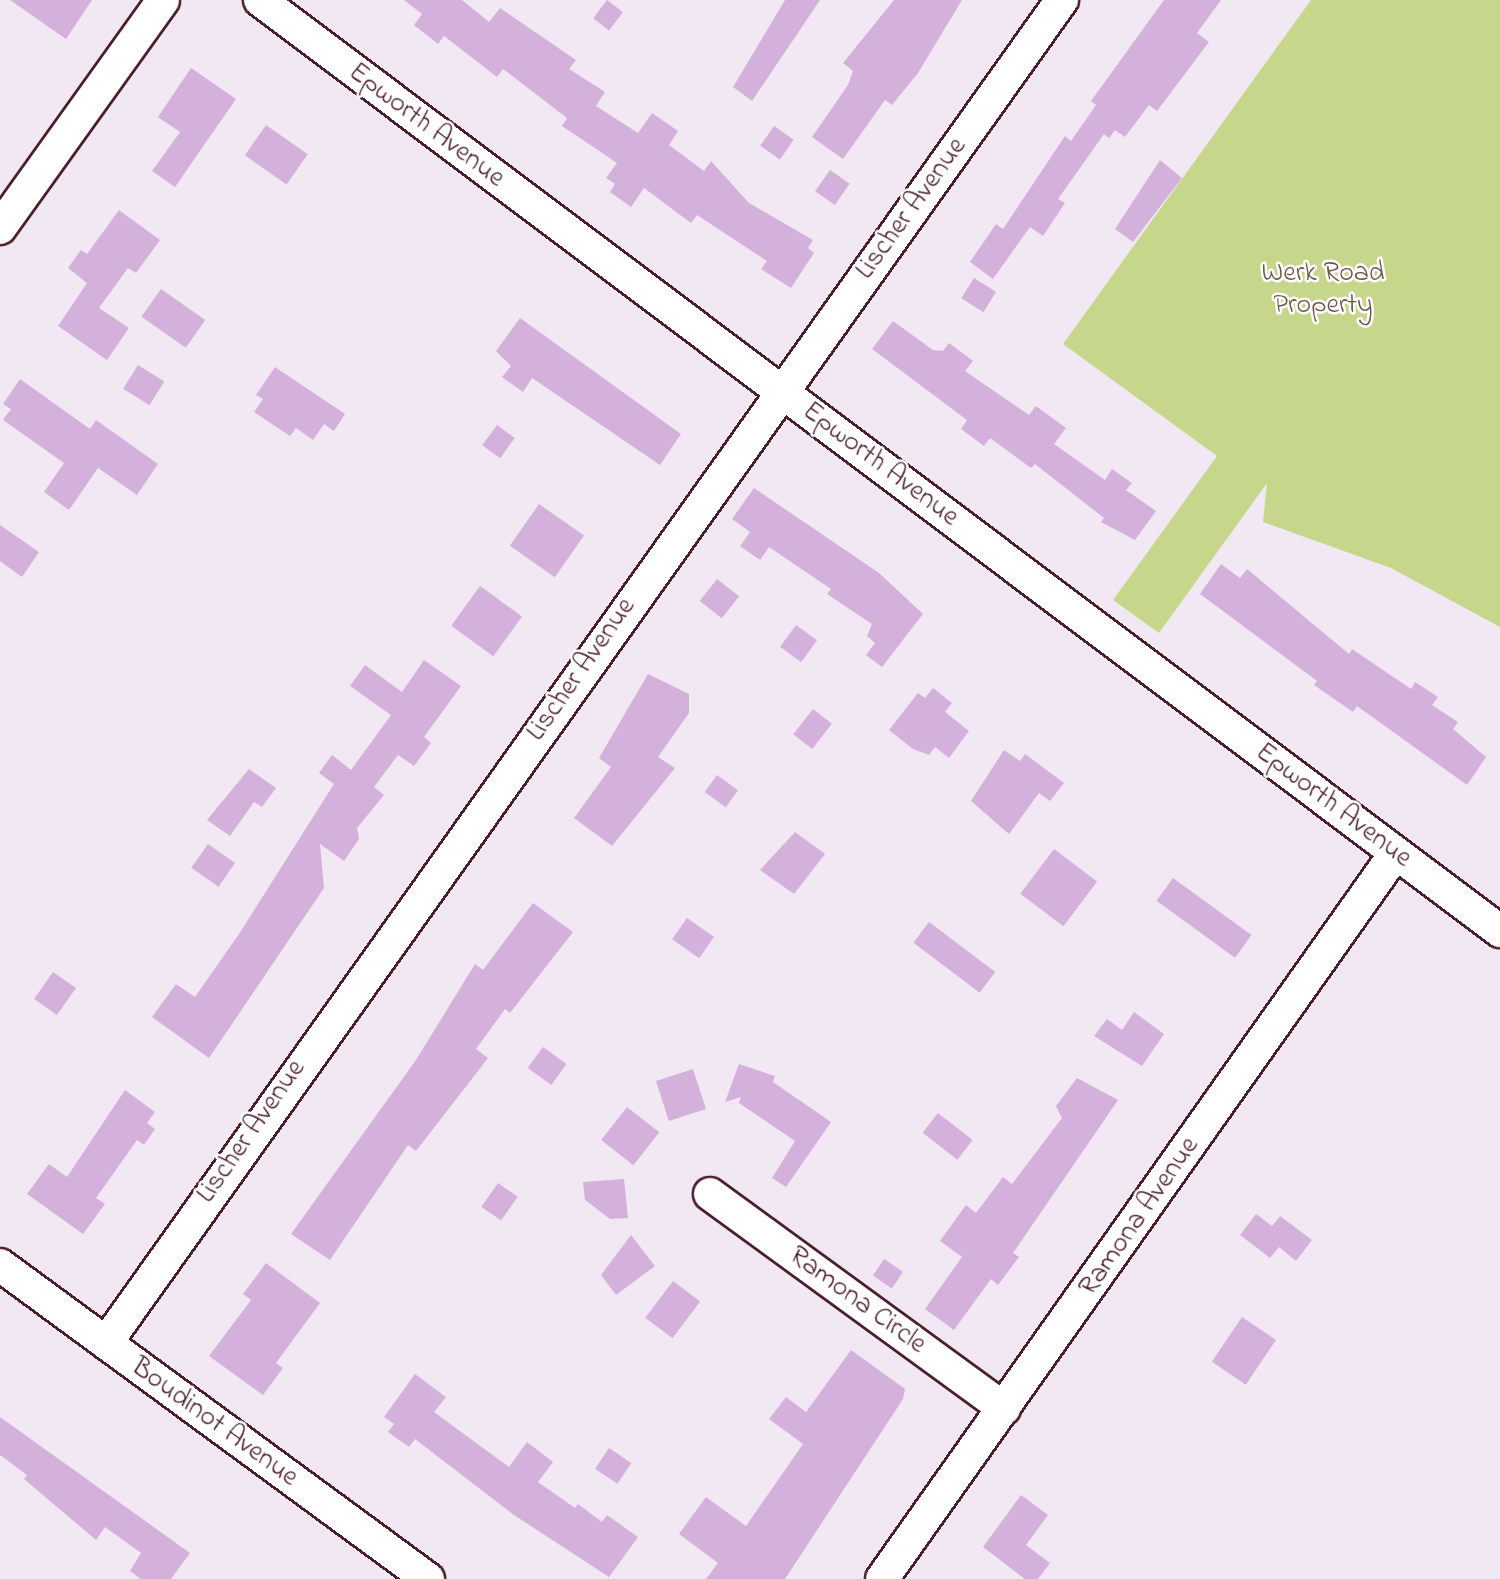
<!DOCTYPE html>
<html>
<head>
<meta charset="utf-8">
<style>
	body { margin:0 }
	#map { position:relative; width:1500px; height:1579px; overflow:hidden; background:#f2e8f4; font-family:"Indie Flower",sans-serif }
	div>[style] { position:absolute }
	[style*='--x'] { left:calc(var(--x)*1px); top:calc(var(--y)*1px); width:calc(var(--w)*1px); rotate:calc(var(--a)*1deg) }
	.green>* { inset:0; background:#c6d78b }
	.building>* { inset:0; background:#d4b1db; transform-origin:0 0 }
	.roads { filter:drop-shadow(2px 0 #4a1f2b) drop-shadow(-2px 0 #4a1f2b) drop-shadow(0 2px #4a1f2b) drop-shadow(0 -2px #4a1f2b) }
	.minor>* { height:32px; margin:-16px; padding:0 16px; transform-origin:16px; border-radius:16px; background:#fff }
	span { translate:-50% -50%; white-space:nowrap; text-align:center; line-height:1.15; -webkit-text-stroke:5px #fff; paint-order:stroke }
	.street-label { font-size:28px; color:#4a1f2b }
	.park-label { font-size:28px; color:#6f5648 }
</style>
</head>
<body>
<div id="map">
	<div class="green">
		<div style="clip-path:polygon(1311px 0,1500px 0,1500px 627px,1391px 568px,1263px 522px,1267px 483px,1159px 633px,1113px 600px,1217px 456px,1063px 344px)"></div>
	</div>
	<div class="building">
		<div style="clip-path:polygon(10px 0,92px 0,66px 39px)"></div>
		<div style="clip-path:polygon(404px 0,462px 0,489px 22px,500px 8px,576px 60px,569px 69px,605px 92px,596px 106px,638px 133px,652px 113px,678px 131px,669px 145px,704px 171px,711px 161px,749px 203px,813px 240px,808px 248px,814px 253px,791px 288px,761px 269px,767px 261px,697px 215px,691px 223px,644px 188px,631px 207px,610px 192px,615px 184px,606px 178px,617px 163px,562px 126px,567px 118px,503px 69px,497px 77px,444px 36px,438px 44px,414px 25px,422px 14px)"></div>
		<div style="left:607px;top:0;width:20px;height:23px;rotate:37deg"></div>
		<div style="clip-path:polygon(785px 0,820px 0,752px 101px,733px 87px)"></div>
		<div style="clip-path:polygon(894px 0,962px 0,918px 73px,892px 105px,885px 100px,843px 159px,812px 137px,848px 85px,853px 71px,843px 63px)"></div>
		<div style="clip-path:polygon(1164px 0,1221px 0,1197px 33px,1209px 42px,1157px 111px,1149px 105px,1125px 137px,1115px 130px,1109px 138px,1104px 134px,1058px 199px,1065px 203px,1043px 236px,1030px 227px,993px 279px,970px 262px,996px 224px,1003px 229px,1065px 136px,1071px 141px,1096px 105px,1091px 101px)"></div>
		<div style="clip-path:polygon(191px 68px,236px 99px,175px 187px,152px 171px,180px 132px,158px 117px)"></div>
		<div style="left:266px;top:125px;width:51px;height:37px;rotate:35deg"></div>
		<div style="left:774px;top:126px;width:24px;height:24px;rotate:35deg"></div>
		<div style="clip-path:polygon(1160px 160px,1182px 178px,1133px 242px,1115px 229px)"></div>
		<div style="left:830px;top:170px;width:24px;height:26px;rotate:35deg"></div>
		<div style="clip-path:polygon(119px 210px,160px 240px,136px 273px,128px 268px,99px 308px,129px 328px,107px 360px,58px 326px,87px 283px,68px 268px,81px 250px,87px 254px)"></div>
		<div style="left:974px;top:278px;width:26px;height:24px;rotate:32deg"></div>
		<div style="left:161px;top:289px;width:54px;height:34px;rotate:35deg"></div>
		<div style="clip-path:polygon(520px 318px,681px 434px,660px 465px,532px 378px,523px 392px,502px 377px,511px 366px,496px 351px)"></div>
		<div style="clip-path:polygon(893px 321px,933px 350px,943px 351px,949px 343px,973px 361px,965px 371px,1029px 415px,1036px 406px,1066px 428px,1054px 444px,1105px 480px,1112px 469px,1132px 483px,1126px 490px,1156px 511px,1135px 540px,1101px 522px,1104px 518px,1035px 464px,1031px 468px,990px 438px,984px 446px,961px 429px,967px 420px,872px 349px)"></div>
		<div style="left:138px;top:365px;width:31px;height:28px;rotate:32deg"></div>
		<div style="clip-path:polygon(275px 367px,345px 414px,334px 431px,324px 424px,313px 440px,296px 428px,290px 436px,254px 412px,263px 399px,256px 395px)"></div>
		<div style="clip-path:polygon(20px 379px,90px 429px,96px 420px,158px 464px,137px 495px,98px 468px,69px 510px,44px 492px,64px 463px,3px 420px,11px 409px,3px 404px)"></div>
		<div style="left:497px;top:425px;width:22px;height:25px;rotate:36deg"></div>
		<div style="clip-path:polygon(754px 488px,879px 573px,923px 614px,882px 667px,866px 655px,875px 643px,867px 636px,872px 624px,827px 594px,831px 589px,769px 547px,760px 560px,740px 546px,750px 532px,732px 519px)"></div>
		<div style="left:539px;top:504px;width:55px;height:51px;rotate:35deg"></div>
		<div style="clip-path:polygon(0 525px,39px 552px,22px 577px,0 561px)"></div>
		<div style="clip-path:polygon(1221px 564px,1240px 578px,1247px 569px,1349px 654px,1352px 649px,1411px 689px,1415px 682px,1438px 697px,1432px 705px,1458px 722px,1453px 729px,1486px 757px,1467px 785px,1357px 706px,1353px 712px,1314px 685px,1317px 681px,1200px 594px)"></div>
		<div style="left:717px;top:579px;width:28px;height:28px;rotate:38deg"></div>
		<div style="left:480px;top:586px;width:52px;height:49px;rotate:36deg"></div>
		<div style="left:796px;top:625px;width:26px;height:27px;rotate:36deg"></div>
		<div style="clip-path:polygon(424px 660px,461px 686px,424px 737px,431px 743px,414px 766px,398px 755px,374px 787px,384px 795px,357px 828px,359px 839px,344px 861px,320px 844px,324px 888px,209px 1058px,152px 1017px,176px 984px,195px 997px,239px 934px,334px 784px,319px 773px,332px 755px,351px 770px,391px 715px,350px 686px,365px 665px,402px 692px)"></div>
		<div style="clip-path:polygon(648px 674px,689px 694px,689px 713px,658px 757px,675px 768px,612px 846px,574px 818px,611px 767px,599px 758px)"></div>
		<div style="clip-path:polygon(933px 688px,952px 703px,945px 712px,969px 731px,949px 758px,935px 747px,929px 755px,913px 749px,889px 730px,918px 693px,925px 698px)"></div>
		<div style="left:813px;top:709px;width:24px;height:32px;rotate:38deg"></div>
		<div style="clip-path:polygon(1004px 750px,1020px 761px,1025px 754px,1064px 783px,1050px 801px,1039px 793px,1009px 834px,971px 801px)"></div>
		<div style="clip-path:polygon(249px 769px,276px 788px,262px 807px,254px 802px,230px 836px,207px 820px)"></div>
		<div style="left:717px;top:775px;width:26px;height:21px;rotate:36deg"></div>
		<div style="clip-path:polygon(795px 832px,825px 854px,794px 894px,760px 870px)"></div>
		<div style="left:208px;top:844px;width:33px;height:29px;rotate:35deg"></div>
		<div style="left:1054px;top:849px;width:54px;height:56px;rotate:37deg"></div>
		<div style="left:1173px;top:878px;width:97px;height:28px;rotate:36deg"></div>
		<div style="clip-path:polygon(533px 903px,573px 932px,510px 1013px,505px 1009px,476px 1049px,488px 1058px,416px 1151px,408px 1145px,330px 1260px,291px 1234px,416px 1060px,475px 964px,483px 970px)"></div>
		<div style="left:687px;top:918px;width:33px;height:26px;rotate:35deg"></div>
		<div style="left:929px;top:922px;width:83px;height:26px;rotate:37deg"></div>
		<div style="left:53px;top:972px;width:28px;height:33px;rotate:35deg"></div>
		<div style="clip-path:polygon(1134px 1012px,1164px 1034px,1142px 1066px,1094px 1036px,1107px 1019px,1122px 1030px)"></div>
		<div style="left:543px;top:1047px;width:29px;height:26px;rotate:36deg"></div>
		<div style="clip-path:polygon(739px 1064px,775px 1076px,773px 1082px,831px 1122px,786px 1187px,772px 1178px,795px 1141px,739px 1103px,741px 1097px,725px 1102px)"></div>
		<div style="left:693px;top:1069px;width:42px;height:39px;rotate:72deg"></div>
		<div style="clip-path:polygon(1077px 1078px,1118px 1100px,1013px 1253px,1019px 1257px,998px 1285px,991px 1279px,954px 1330px,925px 1309px,962px 1257px,940px 1241px,966px 1205px,976px 1213px,1003px 1177px,1012px 1184px,1062px 1118px,1056px 1106px)"></div>
		<div style="clip-path:polygon(125px 1090px,155px 1112px,147px 1123px,155px 1129px,144px 1145px,137px 1140px,96px 1198px,105px 1204px,83px 1234px,27px 1194px,49px 1164px,67px 1177px)"></div>
		<div style="left:627px;top:1107px;width:41px;height:42px;rotate:38deg"></div>
		<div style="left:938px;top:1113px;width:44px;height:25px;rotate:38deg"></div>
		<div style="clip-path:polygon(624px 1179px,628px 1218px,610px 1219px,585px 1200px,583px 1182px)"></div>
		<div style="left:498px;top:1183px;width:24px;height:29px;rotate:35deg"></div>
		<div style="clip-path:polygon(1256px 1214px,1272px 1226px,1280px 1216px,1312px 1240px,1296px 1261px,1279px 1247px,1270px 1258px,1240px 1235px)"></div>
		<div style="clip-path:polygon(631px 1235px,655px 1266px,616px 1295px,601px 1275px)"></div>
		<div style="left:884px;top:1259px;width:23px;height:20px;rotate:34deg"></div>
		<div style="clip-path:polygon(266px 1263px,320px 1303px,276px 1363px,283px 1368px,263px 1395px,209px 1356px,251px 1300px,243px 1294px)"></div>
		<div style="left:673px;top:1281px;width:34px;height:46px;rotate:37deg"></div>
		<div style="left:1242px;top:1317px;width:41px;height:54px;rotate:34deg"></div>
		<div style="clip-path:polygon(851px 1350px,905px 1389px,903px 1399px,785px 1579px,706px 1579px,718px 1563px,679px 1534px,706px 1497px,746px 1526px,803px 1444px,769px 1419px,786px 1397px,806px 1412px)"></div>
		<div style="clip-path:polygon(415px 1374px,446px 1397px,434px 1412px,509px 1467px,527px 1442px,553px 1462px,538px 1482px,575px 1508px,578px 1504px,602px 1522px,607px 1515px,638px 1537px,609px 1577px,514px 1515px,415px 1439px,409px 1447px,388px 1432px,394px 1424px,384px 1417px)"></div>
		<div style="clip-path:polygon(0 1417px,190px 1553px,171px 1579px,141px 1579px,130px 1571px,141px 1553px,105px 1527px,96px 1540px,24px 1479px,27px 1475px,0 1455px)"></div>
		<div style="left:609px;top:1448px;width:27px;height:25px;rotate:34deg"></div>
		<div style="clip-path:polygon(1021px 1495px,1048px 1515px,1026px 1545px,1050px 1563px,1038px 1579px,1025px 1579px,983px 1547px)"></div>
	</div>
	<div class="roads">
		<div class="minor">
			<div style="--x:260;--y:0;--w:1551;--a:36.9"></div>
			<div style="--x:0;--y:228;--w:280;--a:-54.4"></div>
			<div style="--x:710;--y:1194;--w:364;--a:36.1"></div>
			<div style="--x:0;--y:1265;--w:531;--a:36.27"></div>
			<div style="--x:106;--y:1343;--w:1649;--a:-54.56"></div>
			<div style="--x:882;--y:1579;--w:888;--a:-54.72"></div>
		</div>
	</div>
	<div class="street-label">
		<span style="left:426px;top:126px;rotate:37deg">Epworth Avenue</span>
		<span style="left:912px;top:209px;rotate:-54deg">Lischer Avenue</span>
		<span style="left:880px;top:465px;rotate:37deg">Epworth Avenue</span>
		<span style="left:582px;top:670px;rotate:-55deg">Lischer Avenue</span>
		<span style="left:1333px;top:806px;rotate:37deg">Epworth Avenue</span>
		<span style="left:252px;top:1132px;rotate:-55deg">Lischer Avenue</span>
		<span style="left:1140px;top:1217px;rotate:-55deg">Ramona Avenue</span>
		<span style="left:857px;top:1301px;rotate:36deg">Ramona Circle</span>
		<span style="left:214px;top:1423px;rotate:36deg">Boudinot Avenue</span>
	</div>
	<div class="park-label">
		<span style="left:1323px;top:290px">Werk Road<br>Property</span>
	</div>
</div>
</body>
</html>
